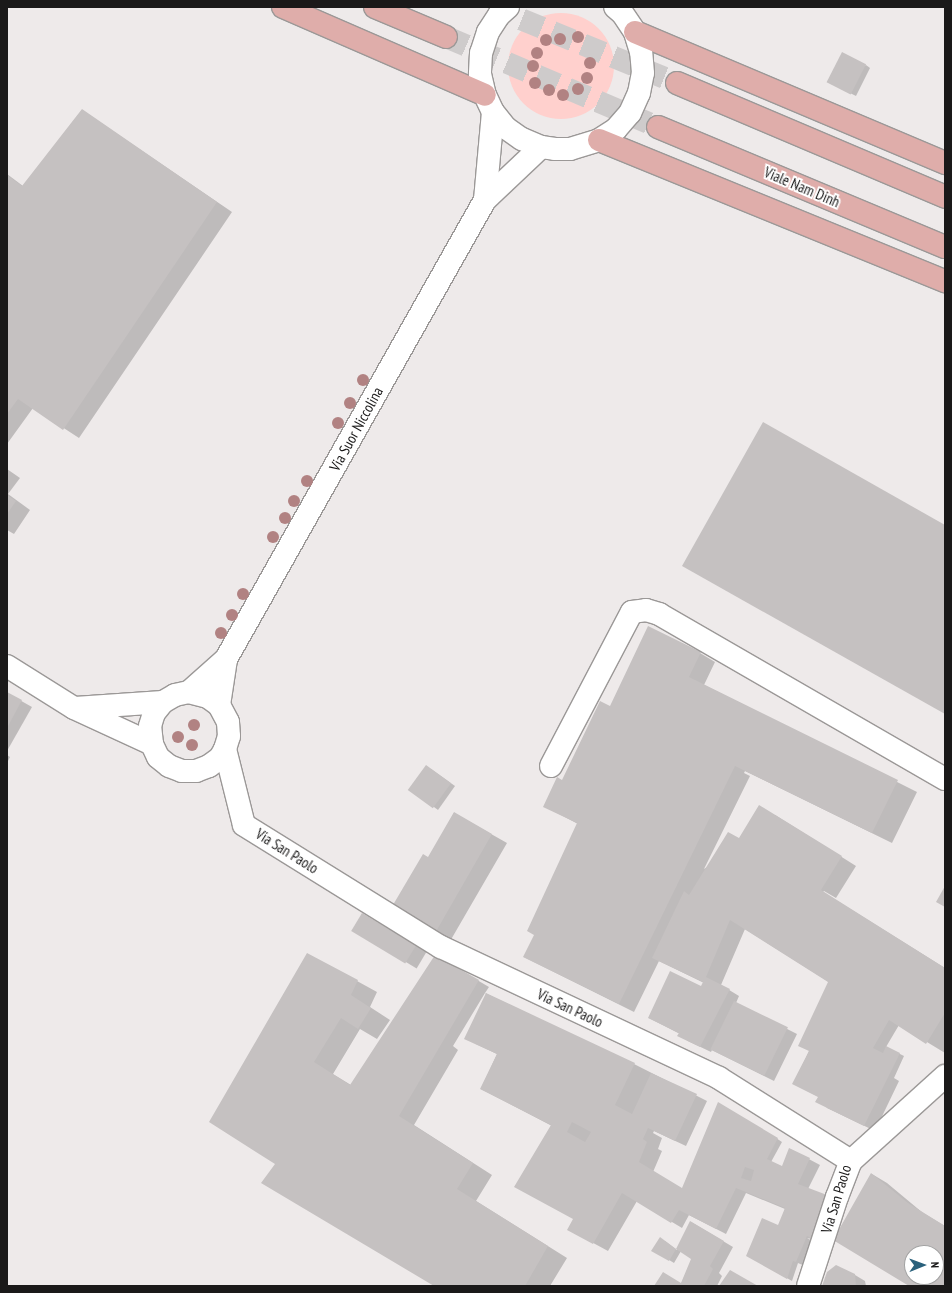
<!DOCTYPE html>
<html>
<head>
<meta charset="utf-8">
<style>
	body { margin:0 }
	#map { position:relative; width:952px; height:1293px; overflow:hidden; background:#eeeaea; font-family:"PT Sans Narrow",sans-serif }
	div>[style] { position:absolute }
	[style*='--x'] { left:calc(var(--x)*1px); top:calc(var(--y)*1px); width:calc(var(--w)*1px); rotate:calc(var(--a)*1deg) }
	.green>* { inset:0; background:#ffd0cd }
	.round { border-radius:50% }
	.shadow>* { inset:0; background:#0003; transform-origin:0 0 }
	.building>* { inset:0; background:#c5c1c1; transform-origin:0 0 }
	.major-tunnel>* { height:22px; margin-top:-11px; transform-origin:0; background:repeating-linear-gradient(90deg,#cecbcb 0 22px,transparent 0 33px) }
	.roads { filter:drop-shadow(1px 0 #9b9897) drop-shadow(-1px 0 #9b9897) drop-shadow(0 1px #9b9897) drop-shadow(0 -1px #9b9897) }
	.minor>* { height:22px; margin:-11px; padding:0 11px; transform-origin:11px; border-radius:11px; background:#fff }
	.major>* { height:22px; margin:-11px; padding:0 11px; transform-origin:11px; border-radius:11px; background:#dfadaa }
	.trees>* { width:12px; height:12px; margin:-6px; border-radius:50%; background:#b18282 }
	span { translate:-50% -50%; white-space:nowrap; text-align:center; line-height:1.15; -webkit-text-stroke:4px #fff; paint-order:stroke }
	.street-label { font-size:15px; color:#1a1919 }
	.frame { position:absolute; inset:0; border:8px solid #1a1919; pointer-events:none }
	.north { position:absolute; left:904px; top:1245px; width:40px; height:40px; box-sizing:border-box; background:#fff; border:1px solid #a3a3a3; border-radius:50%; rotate:89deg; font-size:11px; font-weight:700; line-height:16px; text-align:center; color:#1a1919 }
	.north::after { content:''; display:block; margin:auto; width:14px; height:18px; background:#2a617c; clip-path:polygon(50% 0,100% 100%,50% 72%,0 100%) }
</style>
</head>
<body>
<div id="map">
	<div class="green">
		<div class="round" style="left:508px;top:13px;width:106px;height:106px"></div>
	</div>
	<div class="shadow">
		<div style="clip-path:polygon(866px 65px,870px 68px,856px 96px,832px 84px)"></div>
		<div style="clip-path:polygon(82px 110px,232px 212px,79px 438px,33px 408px,7px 444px,7px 174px,23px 186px)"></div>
		<div style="clip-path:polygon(7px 469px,20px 478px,8px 494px,30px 510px,14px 534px,7px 530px)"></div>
		<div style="clip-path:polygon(700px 653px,715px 662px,704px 685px,917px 792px,892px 843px,745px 771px,744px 773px,750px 776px,704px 869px,744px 843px,775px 815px,856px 866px,836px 898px,824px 891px,823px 892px,945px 968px,945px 1053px,899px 1025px,886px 1047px,904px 1056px,894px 1078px,899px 1081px,875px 1131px,827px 1108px,819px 1097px,794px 1084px,809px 1051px,829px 982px,745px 929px,721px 985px,739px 996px,736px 1003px,797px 1034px,774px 1081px,712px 1050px,711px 1052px,688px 1041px,680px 1034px,649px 1018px,702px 987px,704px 983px,659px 961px,634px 1012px,524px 957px,535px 935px,578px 824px,544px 806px,563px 781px,610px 707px)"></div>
		<div style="clip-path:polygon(7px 693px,32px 707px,7px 751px)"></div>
		<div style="clip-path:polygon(7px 755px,10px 757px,7px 763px)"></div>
		<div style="clip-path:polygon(431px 769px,455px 786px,438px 810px,410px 789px)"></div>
		<div style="clip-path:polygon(454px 813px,507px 843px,449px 943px,392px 910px,429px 858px)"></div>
		<div style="left:363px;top:914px;width:74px;height:19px;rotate:31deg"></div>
		<div style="clip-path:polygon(436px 956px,489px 987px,485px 993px,634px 1064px,707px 1101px,686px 1146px,654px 1131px,653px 1133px,662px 1138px,658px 1149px,662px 1151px,653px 1172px,682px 1189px,773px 1136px,782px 1142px,771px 1162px,783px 1167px,790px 1149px,820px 1165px,808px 1189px,827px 1196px,816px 1240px,807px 1238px,816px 1243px,807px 1267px,798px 1263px,792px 1281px,748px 1256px,779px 1226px,785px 1209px,746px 1193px,726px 1234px,689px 1215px,682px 1228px,637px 1201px,608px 1251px,584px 1238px,574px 1218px,552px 1126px,481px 1089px,497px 1054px,476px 1044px,486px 994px,485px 993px,453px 1046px,458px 1050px,414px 1125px,492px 1175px,476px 1201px,567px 1258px,550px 1286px,436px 1286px,276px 1163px,211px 1121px,357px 981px,377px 992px,370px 1007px,390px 1020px,377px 1039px,360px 1029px,333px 1074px,351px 1085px)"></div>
		<div style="clip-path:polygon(evenodd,872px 1174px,887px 1183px,923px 1213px,945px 1226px,945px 1286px,911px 1286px,872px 1174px,912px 1253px,936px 1253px,936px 1277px,912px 1277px,912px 1253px)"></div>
		<div style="clip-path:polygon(691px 1222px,733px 1247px,719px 1273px,722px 1276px,717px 1286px,655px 1286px,681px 1284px,692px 1259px,681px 1251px,674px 1263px,653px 1250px,665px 1241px,677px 1250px)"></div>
		<div style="clip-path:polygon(855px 1275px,865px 1281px,866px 1286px,823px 1286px)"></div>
	</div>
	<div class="building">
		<div style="left:842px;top:52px;width:27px;height:34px;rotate:27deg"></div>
		<div style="clip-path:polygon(82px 109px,217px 202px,63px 430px,18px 399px,7px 414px,7px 175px,22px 186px)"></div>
		<div style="clip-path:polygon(763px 422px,945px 525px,945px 714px,682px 566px)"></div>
		<div style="clip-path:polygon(7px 495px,16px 501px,7px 514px)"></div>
		<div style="clip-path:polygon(648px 626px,701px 652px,689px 677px,898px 780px,872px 833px,735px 766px,619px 1004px,523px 957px,534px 935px,527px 931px,577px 823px,543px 807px,557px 777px,562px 780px,600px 701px,610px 706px)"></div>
		<div style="clip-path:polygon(7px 692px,22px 700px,7px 728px)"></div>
		<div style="left:426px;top:765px;width:31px;height:31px;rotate:36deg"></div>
		<div style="clip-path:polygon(759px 805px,842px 856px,821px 890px,945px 968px,945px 1013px,926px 1044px,889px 1020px,873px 1048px,883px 1053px,886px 1046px,900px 1053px,864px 1126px,815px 1102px,818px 1097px,792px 1084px,809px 1051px,798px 1046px,828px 982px,730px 920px,706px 977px,730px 989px,700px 1047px,677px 1036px,679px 1033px,648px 1018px,670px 971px,701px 986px,703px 982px,652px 958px,684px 891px,689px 895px,728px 832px,739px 838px)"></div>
		<div style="clip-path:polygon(454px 812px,492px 834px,434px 935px,390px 910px,423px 854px,428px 857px)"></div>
		<div style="clip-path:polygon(945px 886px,945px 907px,936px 902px)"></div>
		<div style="left:362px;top:913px;width:63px;height:21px;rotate:31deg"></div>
		<div style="clip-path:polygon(307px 953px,358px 980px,351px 995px,371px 1008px,358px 1029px,341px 1018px,314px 1062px,350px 1085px,435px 955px,479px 980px,399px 1116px,473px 1163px,457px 1189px,548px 1246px,525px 1286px,434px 1286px,261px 1183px,275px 1164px,209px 1122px)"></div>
		<div style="clip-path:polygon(evenodd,486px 993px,635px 1063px,615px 1105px,632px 1114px,651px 1073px,697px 1094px,675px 1141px,648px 1128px,643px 1139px,647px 1142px,639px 1162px,682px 1188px,718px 1102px,778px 1138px,767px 1159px,782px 1166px,789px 1148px,810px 1158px,798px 1184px,827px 1195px,811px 1238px,807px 1236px,796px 1262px,793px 1261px,787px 1279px,746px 1256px,762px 1218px,778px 1225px,785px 1208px,736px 1188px,716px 1229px,679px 1210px,671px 1223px,622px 1193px,593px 1244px,567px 1230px,573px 1219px,514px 1187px,551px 1125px,480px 1089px,497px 1054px,464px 1039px,486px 993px,572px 1122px,591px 1132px,585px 1142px,567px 1132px,572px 1122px,486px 993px,745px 1167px,754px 1170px,751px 1181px,741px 1178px,745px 1167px)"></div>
		<div style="left:734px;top:1001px;width:60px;height:54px;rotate:26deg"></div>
		<div style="clip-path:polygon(evenodd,871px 1173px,908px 1203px,945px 1226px,945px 1286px,909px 1286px,833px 1240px,871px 1173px,912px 1253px,936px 1253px,936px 1277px,912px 1277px,912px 1253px)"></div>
		<div style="clip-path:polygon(690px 1221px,724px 1241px,710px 1266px,713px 1269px,704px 1286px,654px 1286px,663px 1272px,681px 1283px,691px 1259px,676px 1249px)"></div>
		<div style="clip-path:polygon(660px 1237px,676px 1249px,669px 1261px,651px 1251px)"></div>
		<div style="clip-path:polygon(836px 1265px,855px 1274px,856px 1286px,822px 1286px,827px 1272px)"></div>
		<div style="clip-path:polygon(730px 1270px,758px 1286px,719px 1286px)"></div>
	</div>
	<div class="major-tunnel">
		<div style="--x:491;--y:7;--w:201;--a:22.2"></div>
		<div style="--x:446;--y:37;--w:230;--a:23"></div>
	</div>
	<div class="roads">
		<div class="minor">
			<div style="--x:508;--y:7;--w:12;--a:138"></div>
			<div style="--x:499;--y:15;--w:20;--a:123"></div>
			<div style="--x:488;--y:32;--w:22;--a:108"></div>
			<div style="--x:481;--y:53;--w:21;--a:93"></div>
			<div style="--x:480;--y:74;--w:22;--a:77"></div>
			<div style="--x:485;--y:95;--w:19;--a:65"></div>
			<div style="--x:493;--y:112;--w:21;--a:51"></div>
			<div style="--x:506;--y:128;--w:19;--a:35"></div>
			<div style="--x:522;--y:139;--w:21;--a:23"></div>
			<div style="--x:541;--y:147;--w:14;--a:8"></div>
			<div style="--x:555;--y:149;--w:15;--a:0"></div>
			<div style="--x:570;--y:149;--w:30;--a:-17"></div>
			<div style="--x:599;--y:140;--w:20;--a:-33"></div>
			<div style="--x:616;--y:129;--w:21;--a:-49"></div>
			<div style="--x:630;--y:113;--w:22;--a:-66"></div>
			<div style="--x:639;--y:93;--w:20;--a:-79"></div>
			<div style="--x:643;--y:73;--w:21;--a:-95"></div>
			<div style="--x:641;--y:52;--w:21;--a:-107"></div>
			<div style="--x:635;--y:32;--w:23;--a:-124"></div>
			<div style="--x:622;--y:13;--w:9;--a:-139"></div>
			<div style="--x:485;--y:200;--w:88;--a:-84.8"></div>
			<div style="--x:7;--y:666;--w:79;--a:32.1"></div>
			<div style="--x:74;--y:708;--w:86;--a:24.8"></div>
			<div style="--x:189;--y:692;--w:50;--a:-41.7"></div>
			<div style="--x:226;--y:659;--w:527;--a:-60.57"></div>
			<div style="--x:485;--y:200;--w:77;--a:-43.4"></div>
			<div style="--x:219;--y:705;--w:47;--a:-81.3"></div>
			<div style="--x:75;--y:708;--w:88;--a:-3.9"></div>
			<div style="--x:225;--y:749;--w:10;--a:119"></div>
			<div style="--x:220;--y:758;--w:14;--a:144"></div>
			<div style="--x:209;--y:766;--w:14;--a:159"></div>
			<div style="--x:196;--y:771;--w:14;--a:180"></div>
			<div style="--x:182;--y:771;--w:14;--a:-159"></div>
			<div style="--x:169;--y:766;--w:14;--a:-141"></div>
			<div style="--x:158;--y:757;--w:14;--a:-115"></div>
			<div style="--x:152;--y:744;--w:18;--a:-96"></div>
			<div style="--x:150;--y:726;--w:14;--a:-73"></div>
			<div style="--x:154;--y:713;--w:14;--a:-51"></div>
			<div style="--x:163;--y:702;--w:14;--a:-30"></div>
			<div style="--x:175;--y:695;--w:14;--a:-12"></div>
			<div style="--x:189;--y:692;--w:20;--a:15"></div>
			<div style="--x:208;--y:697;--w:14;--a:36"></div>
			<div style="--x:219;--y:705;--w:19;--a:62"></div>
			<div style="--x:228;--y:722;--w:14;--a:86"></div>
			<div style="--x:229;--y:736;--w:14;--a:107"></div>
			<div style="--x:225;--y:749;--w:78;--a:76"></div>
			<div style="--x:244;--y:825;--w:232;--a:31.8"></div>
			<div style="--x:441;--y:947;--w:307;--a:25.2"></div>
			<div style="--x:719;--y:1078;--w:156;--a:32.2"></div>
			<div style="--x:551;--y:766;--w:174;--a:-62.3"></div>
			<div style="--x:632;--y:612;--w:14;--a:-8"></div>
			<div style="--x:646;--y:610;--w:14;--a:17"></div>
			<div style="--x:659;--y:614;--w:330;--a:30"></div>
			<div style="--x:808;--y:1286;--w:94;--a:-72"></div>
			<div style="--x:837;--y:1197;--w:39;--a:-69"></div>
			<div style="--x:851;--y:1161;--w:127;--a:-42.1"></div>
		</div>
		<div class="major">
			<div style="--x:283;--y:7;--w:220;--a:23.5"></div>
			<div style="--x:375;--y:7;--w:77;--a:22.9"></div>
			<div style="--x:635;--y:32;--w:337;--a:22.9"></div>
			<div style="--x:677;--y:83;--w:291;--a:23"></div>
			<div style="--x:658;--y:127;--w:311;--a:22.7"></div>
			<div style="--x:599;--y:140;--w:374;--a:22.2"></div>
		</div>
	</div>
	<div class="trees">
		<div style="left:578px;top:37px"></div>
		<div style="left:560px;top:39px"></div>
		<div style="left:546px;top:40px"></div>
		<div style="left:537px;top:53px"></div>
		<div style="left:590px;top:63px"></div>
		<div style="left:533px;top:66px"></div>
		<div style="left:587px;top:78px"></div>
		<div style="left:535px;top:83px"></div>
		<div style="left:578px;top:89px"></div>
		<div style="left:549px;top:90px"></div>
		<div style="left:563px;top:95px"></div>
		<div style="left:363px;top:380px"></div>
		<div style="left:350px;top:403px"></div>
		<div style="left:338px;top:423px"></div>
		<div style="left:307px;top:481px"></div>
		<div style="left:294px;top:501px"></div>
		<div style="left:285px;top:518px"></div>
		<div style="left:273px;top:537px"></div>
		<div style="left:243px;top:594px"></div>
		<div style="left:232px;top:615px"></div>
		<div style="left:221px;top:633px"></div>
		<div style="left:194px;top:725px"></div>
		<div style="left:178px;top:737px"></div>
		<div style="left:192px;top:745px"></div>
	</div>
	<div class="street-label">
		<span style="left:802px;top:187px;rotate:23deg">Viale Nam Dinh</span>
		<span style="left:356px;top:429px;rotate:-61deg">Via Suor Niccolina</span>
		<span style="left:287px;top:851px;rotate:32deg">Via San Paolo</span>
		<span style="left:570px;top:1008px;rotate:25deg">Via San Paolo</span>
		<span style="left:836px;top:1199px;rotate:-73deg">Via San Paolo</span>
	</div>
	<div class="frame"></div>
	<div class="north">N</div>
</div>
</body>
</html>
